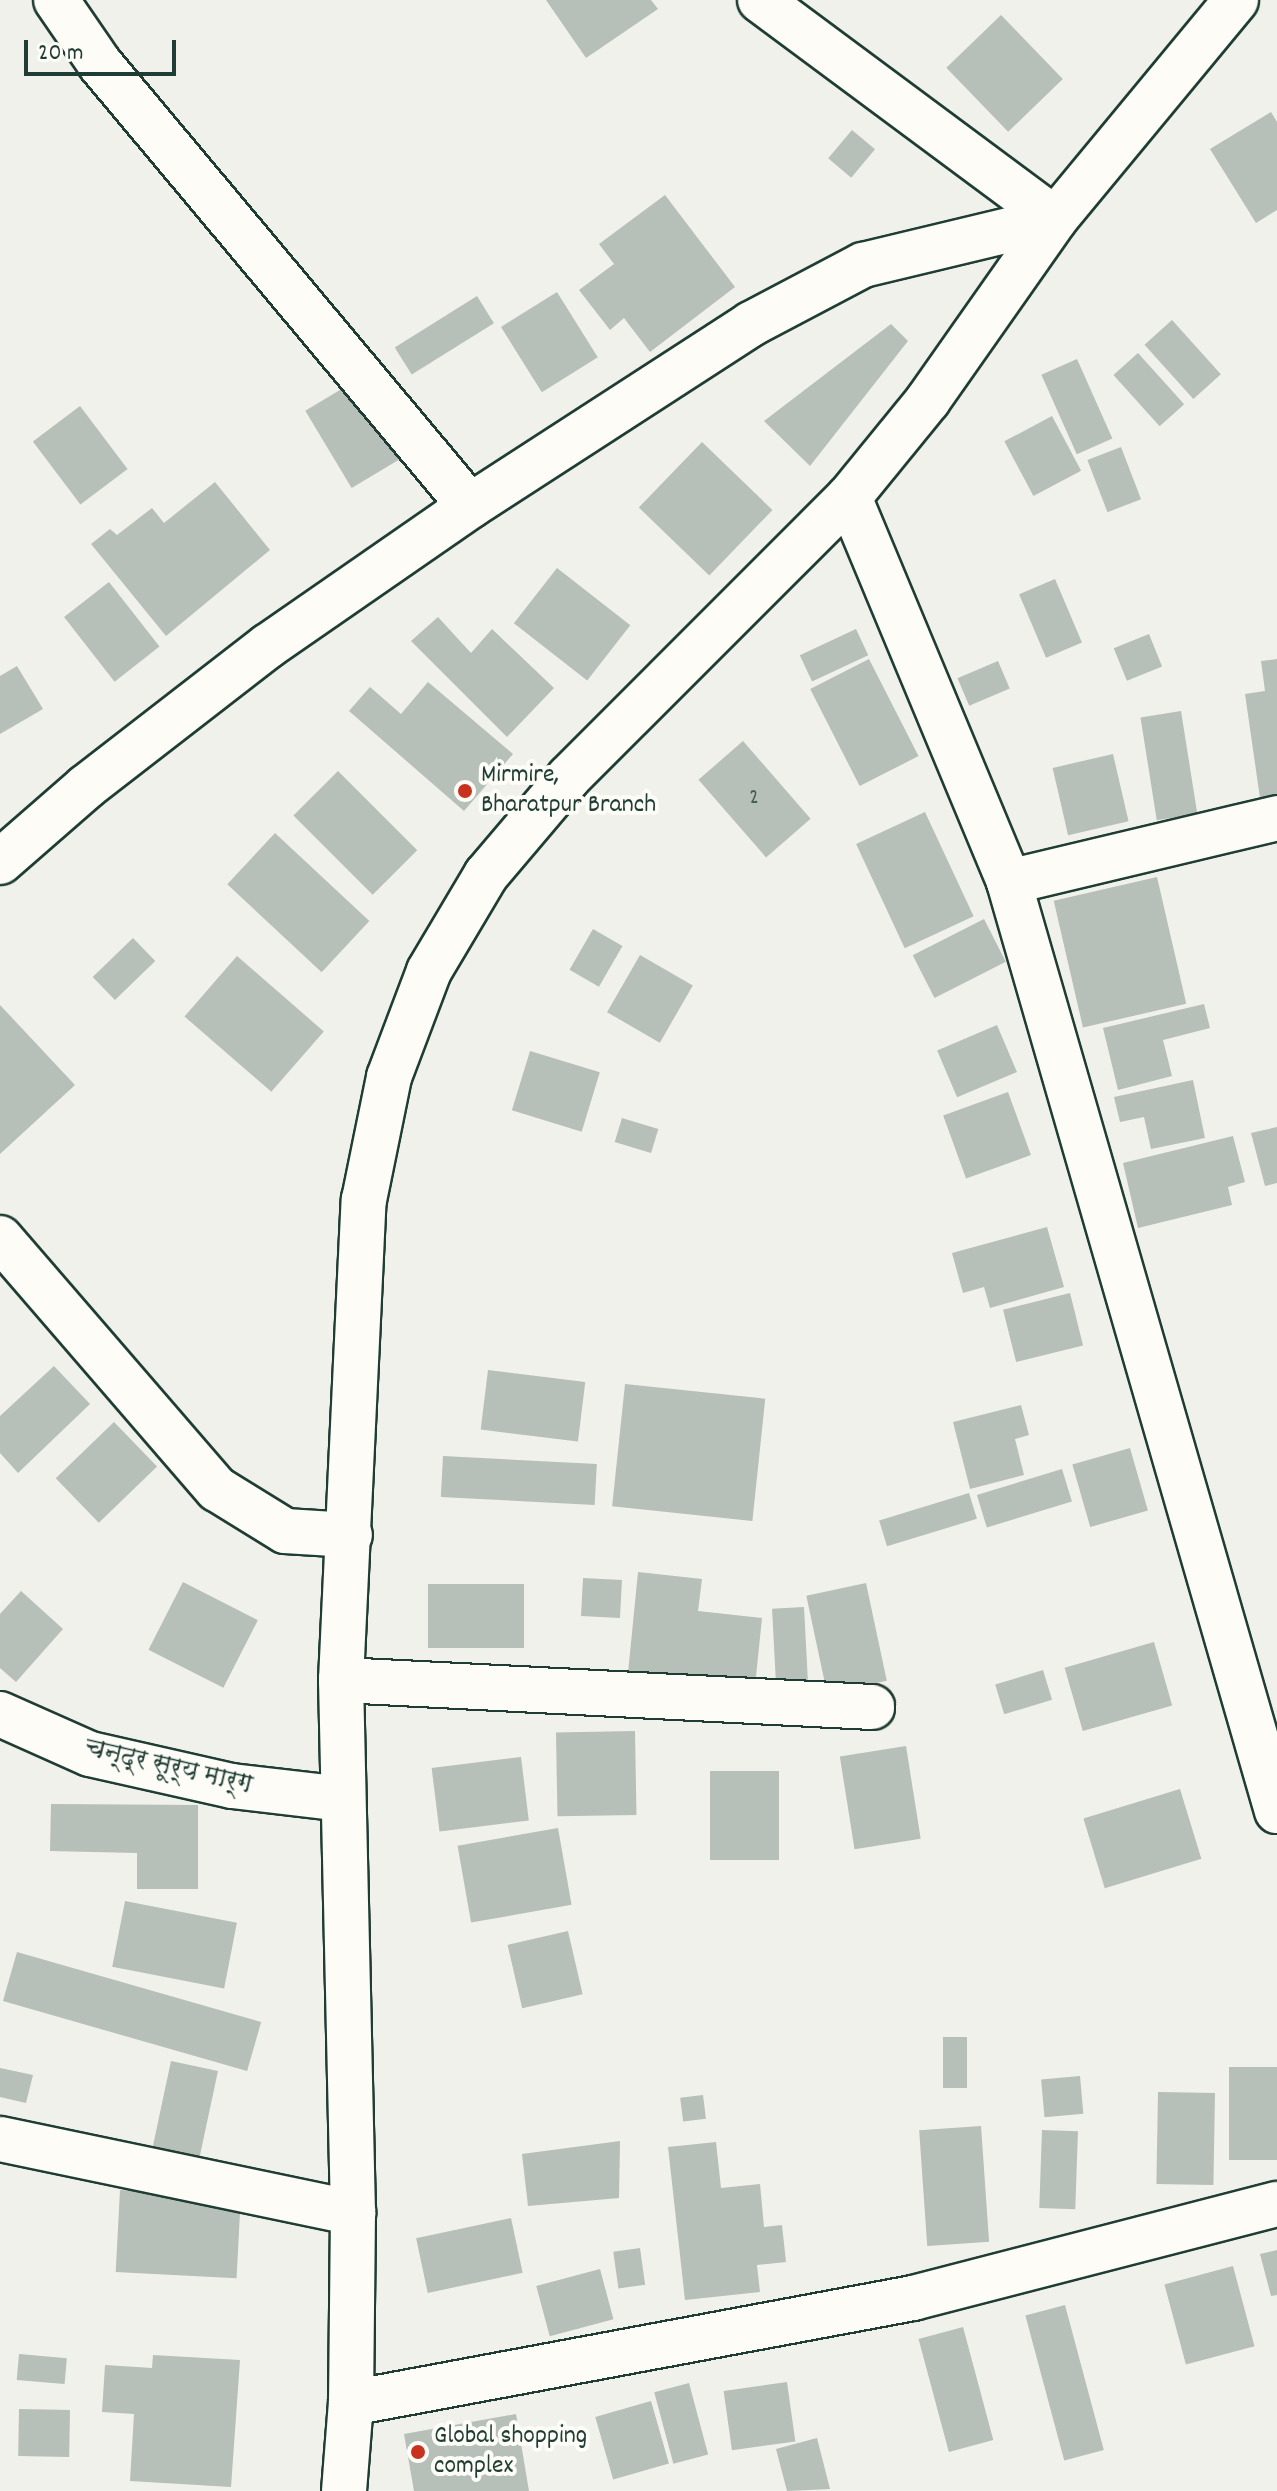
<!DOCTYPE html>
<html>
<head>
<meta charset="utf-8">
<style>
	body { margin:0 }
	#map { position:relative; width:1277px; height:2491px; overflow:hidden; background:#f0f1eb; font-family:Dekko,"Playpen Sans Deva",sans-serif }
	div>[style] { position:absolute }
	[style*='--x'] { left:calc(var(--x)*1px); top:calc(var(--y)*1px); width:calc(var(--w)*1px); rotate:calc(var(--a)*1deg) }
	.building>* { inset:0; background:#b6bfb8; transform-origin:0 0 }
	.roads { filter:drop-shadow(2px 0 #1f3d34) drop-shadow(-2px 0 #1f3d34) drop-shadow(0 2px #1f3d34) drop-shadow(0 -2px #1f3d34) }
	.street>* { height:44px; margin:-22px; padding:0 22px; transform-origin:22px; border-radius:22px; background:#fdfcf7 }
	.secondary>* { height:44px; margin:-22px; padding:0 22px; transform-origin:22px; border-radius:22px; background:#fdfcf7 }
	.dots>* { width:22px; height:22px; translate:-50% -50%; box-sizing:border-box; border:4px solid #fdfcf7; border-radius:50% }
	span { translate:-50% -50%; white-space:nowrap; text-align:center; line-height:1.15; -webkit-text-stroke:8px #fdfcf7; paint-order:stroke }
	.number-label { font-size:22px; color:#455e55 }
	.number-label span { -webkit-text-stroke-width:0 }
	.poi-label { font-size:26px; color:#1f3d34 }
	.left { translate:0 -50%; text-align:left }
	.street-label { font-size:26px; color:#1f3d34 }
	.scale { position:absolute; left:24px; top:40px; width:152px; height:36px; box-sizing:border-box; border:4px solid #1f3d34; border-top:0; padding-left:10px; font-size:24px; line-height:28px; white-space:nowrap; color:#1f3d34; -webkit-text-stroke:6px #fdfcf7; paint-order:stroke }
</style>
</head>
<body>
<div id="map">
	<div class="building">
		<div style="clip-path:polygon(546px 0,651px 0,658px 9px,586px 58px)"></div>
		<div style="left:1001px;top:15px;width:89px;height:76px;rotate:46deg"></div>
		<div style="clip-path:polygon(1271px 112px,1277px 122px,1277px 210px,1256px 223px,1210px 149px)"></div>
		<div style="left:852px;top:130px;width:30px;height:37px;rotate:40deg"></div>
		<div style="clip-path:polygon(665px 195px,735px 287px,650px 352px,624px 318px,610px 330px,579px 290px,614px 264px,599px 244px)"></div>
		<div style="left:557px;top:292px;width:77px;height:66px;rotate:58deg"></div>
		<div style="left:477px;top:296px;width:32px;height:97px;rotate:58deg"></div>
		<div style="left:1172px;top:320px;width:73px;height:37px;rotate:48deg"></div>
		<div style="clip-path:polygon(891px 324px,908px 341px,810px 466px,764px 421px)"></div>
		<div style="left:1138px;top:353px;width:69px;height:33px;rotate:48deg"></div>
		<div style="left:1077px;top:359px;width:87px;height:39px;rotate:66deg"></div>
		<div style="left:355px;top:381px;width:90px;height:58px;rotate:59deg"></div>
		<div style="left:80px;top:406px;width:79px;height:59px;rotate:53deg"></div>
		<div style="left:1052px;top:416px;width:62px;height:54px;rotate:62deg"></div>
		<div style="left:702px;top:442px;width:98px;height:91px;rotate:44deg"></div>
		<div style="left:1121px;top:447px;width:56px;height:36px;rotate:69deg"></div>
		<div style="clip-path:polygon(215px 482px,270px 550px,166px 636px,91px 544px,110px 529px,117px 535px,152px 508px,164px 523px)"></div>
		<div style="left:557px;top:568px;width:93px;height:70px;rotate:38deg"></div>
		<div style="left:1055px;top:579px;width:69px;height:39px;rotate:67deg"></div>
		<div style="left:109px;top:582px;width:82px;height:57px;rotate:52deg"></div>
		<div style="clip-path:polygon(438px 617px,471px 653px,492px 629px,554px 688px,507px 737px,411px 641px)"></div>
		<div style="left:856px;top:629px;width:29px;height:62px;rotate:65deg"></div>
		<div style="left:1149px;top:634px;width:35px;height:38px;rotate:68deg"></div>
		<div style="left:869px;top:659px;width:109px;height:66px;rotate:63deg"></div>
		<div style="clip-path:polygon(1277px 659px,1277px 796px,1260px 798px,1245px 694px,1265px 691px,1261px 661px)"></div>
		<div style="left:998px;top:661px;width:30px;height:44px;rotate:67deg"></div>
		<div style="clip-path:polygon(17px 666px,43px 709px,0 734px,0 676px)"></div>
		<div style="clip-path:polygon(428px 682px,513px 754px,464px 811px,349px 711px,370px 687px,401px 714px)"></div>
		<div style="left:1181px;top:711px;width:104px;height:41px;rotate:81deg"></div>
		<div style="left:743px;top:741px;width:103px;height:59px;rotate:49deg"></div>
		<div style="left:1113px;top:754px;width:69px;height:62px;rotate:77deg"></div>
		<div style="left:338px;top:771px;width:112px;height:63px;rotate:45deg"></div>
		<div style="left:925px;top:812px;width:115px;height:76px;rotate:65deg"></div>
		<div style="left:275px;top:833px;width:129px;height:70px;rotate:43deg"></div>
		<div style="left:1157px;top:877px;width:130px;height:106px;rotate:77deg"></div>
		<div style="left:984px;top:919px;width:48px;height:80px;rotate:63deg"></div>
		<div style="left:593px;top:929px;width:34px;height:47px;rotate:30deg"></div>
		<div style="left:133px;top:938px;width:32px;height:56px;rotate:46deg"></div>
		<div style="left:640px;top:955px;width:61px;height:66px;rotate:30deg"></div>
		<div style="left:237px;top:956px;width:115px;height:80px;rotate:41deg"></div>
		<div style="clip-path:polygon(1204px 1004px,1210px 1028px,1163px 1040px,1172px 1076px,1118px 1090px,1103px 1028px)"></div>
		<div style="clip-path:polygon(0 1005px,75px 1085px,0 1154px)"></div>
		<div style="left:997px;top:1025px;width:51px;height:65px;rotate:67deg"></div>
		<div style="left:530px;top:1051px;width:73px;height:62px;rotate:17deg"></div>
		<div style="clip-path:polygon(1193px 1080px,1205px 1138px,1151px 1149px,1144px 1117px,1120px 1122px,1114px 1097px)"></div>
		<div style="left:1008px;top:1092px;width:67px;height:69px;rotate:70deg"></div>
		<div style="left:622px;top:1118px;width:38px;height:25px;rotate:17deg"></div>
		<div style="clip-path:polygon(1277px 1127px,1277px 1183px,1265px 1186px,1251px 1133px)"></div>
		<div style="clip-path:polygon(1233px 1136px,1245px 1182px,1228px 1187px,1232px 1205px,1138px 1228px,1123px 1163px)"></div>
		<div style="clip-path:polygon(1047px 1227px,1064px 1287px,990px 1308px,984px 1287px,963px 1293px,952px 1253px)"></div>
		<div style="left:1070px;top:1293px;width:54px;height:69px;rotate:76deg"></div>
		<div style="clip-path:polygon(54px 1366px,90px 1404px,18px 1473px,0 1453px,0 1416px)"></div>
		<div style="left:488px;top:1370px;width:98px;height:60px;rotate:7deg"></div>
		<div style="left:625px;top:1384px;width:141px;height:123px;rotate:6deg"></div>
		<div style="clip-path:polygon(1021px 1405px,1029px 1435px,1015px 1439px,1024px 1475px,970px 1489px,953px 1422px)"></div>
		<div style="left:114px;top:1422px;width:62px;height:81px;rotate:46deg"></div>
		<div style="left:1130px;top:1448px;width:65px;height:60px;rotate:74deg"></div>
		<div style="left:443px;top:1456px;width:154px;height:41px;rotate:3deg"></div>
		<div style="left:1062px;top:1469px;width:34px;height:89px;rotate:73deg"></div>
		<div style="left:969px;top:1493px;width:27px;height:94px;rotate:73deg"></div>
		<div style="clip-path:polygon(638px 1572px,702px 1579px,698px 1611px,762px 1618px,754px 1696px,627px 1683px)"></div>
		<div style="left:583px;top:1578px;width:39px;height:38px;rotate:3deg"></div>
		<div style="left:183px;top:1582px;width:84px;height:76px;rotate:27deg"></div>
		<div style="left:866px;top:1583px;width:100px;height:61px;rotate:78deg"></div>
		<div style="left:428px;top:1584px;width:96px;height:64px"></div>
		<div style="clip-path:polygon(21px 1591px,63px 1629px,16px 1682px,0 1668px,0 1614px)"></div>
		<div style="left:804px;top:1607px;width:83px;height:32px;rotate:87deg"></div>
		<div style="left:1154px;top:1642px;width:66px;height:93px;rotate:74deg"></div>
		<div style="left:1043px;top:1670px;width:31px;height:50px;rotate:73deg"></div>
		<div style="left:635px;top:1731px;width:84px;height:79px;rotate:89deg"></div>
		<div style="left:906px;top:1746px;width:94px;height:67px;rotate:81deg"></div>
		<div style="left:521px;top:1757px;width:64px;height:90px;rotate:83deg"></div>
		<div style="left:710px;top:1771px;width:69px;height:89px"></div>
		<div style="left:1180px;top:1789px;width:73px;height:101px;rotate:73deg"></div>
		<div style="clip-path:polygon(51px 1804px,198px 1805px,198px 1889px,137px 1889px,137px 1853px,50px 1851px)"></div>
		<div style="left:558px;top:1828px;width:78px;height:102px;rotate:80deg"></div>
		<div style="left:125px;top:1901px;width:114px;height:67px;rotate:11deg"></div>
		<div style="left:568px;top:1931px;width:65px;height:62px;rotate:77deg"></div>
		<div style="left:17px;top:1952px;width:254px;height:51px;rotate:16deg"></div>
		<div style="left:943px;top:2037px;width:24px;height:51px"></div>
		<div style="left:171px;top:2061px;width:48px;height:90px;rotate:12deg"></div>
		<div style="left:1229px;top:2067px;width:48px;height:93px"></div>
		<div style="clip-path:polygon(0 2068px,33px 2075px,26px 2103px,0 2097px)"></div>
		<div style="left:1080px;top:2076px;width:38px;height:39px;rotate:85deg"></div>
		<div style="left:1158px;top:2092px;width:57px;height:92px;rotate:1deg"></div>
		<div style="left:703px;top:2095px;width:24px;height:23px;rotate:83deg"></div>
		<div style="left:981px;top:2126px;width:116px;height:62px;rotate:86deg"></div>
		<div style="left:1042px;top:2130px;width:36px;height:78px;rotate:2deg"></div>
		<div style="clip-path:polygon(620px 2141px,619px 2198px,528px 2206px,522px 2154px)"></div>
		<div style="clip-path:polygon(716px 2142px,721px 2188px,760px 2184px,764px 2227px,782px 2225px,786px 2262px,757px 2265px,760px 2292px,685px 2300px,668px 2147px)"></div>
		<div style="left:120px;top:2190px;width:121px;height:82px;rotate:3deg"></div>
		<div style="left:511px;top:2218px;width:56px;height:97px;rotate:78deg"></div>
		<div style="left:640px;top:2248px;width:37px;height:27px;rotate:82deg"></div>
		<div style="clip-path:polygon(1277px 2250px,1277px 2295px,1271px 2296px,1260px 2254px)"></div>
		<div style="left:1233px;top:2266px;width:83px;height:71px;rotate:75deg"></div>
		<div style="left:600px;top:2269px;width:52px;height:66px;rotate:75deg"></div>
		<div style="left:1065px;top:2305px;width:150px;height:41px;rotate:75deg"></div>
		<div style="left:963px;top:2327px;width:117px;height:46px;rotate:75deg"></div>
		<div style="left:19px;top:2354px;width:48px;height:26px;rotate:5deg"></div>
		<div style="clip-path:polygon(153px 2355px,240px 2360px,231px 2487px,130px 2481px,134px 2414px,102px 2412px,105px 2365px,152px 2368px)"></div>
		<div style="left:787px;top:2382px;width:60px;height:64px;rotate:82deg"></div>
		<div style="left:689px;top:2383px;width:74px;height:36px;rotate:75deg"></div>
		<div style="left:651px;top:2401px;width:65px;height:58px;rotate:74deg"></div>
		<div style="left:19px;top:2409px;width:51px;height:47px;rotate:1deg"></div>
		<div style="clip-path:polygon(516px 2414px,529px 2491px,414px 2491px,404px 2434px)"></div>
		<div style="clip-path:polygon(817px 2438px,830px 2489px,787px 2491px,776px 2449px)"></div>
	</div>
	<div class="roads">
		<div class="street">
			<div style="--x:56;--y:0;--w:78;--a:55.5"></div>
			<div style="--x:100;--y:64;--w:576;--a:50.07"></div>
			<div style="--x:760;--y:0;--w:367;--a:36.6"></div>
			<div style="--x:849;--y:497;--w:417;--a:67.4"></div>
			<div style="--x:1009;--y:882;--w:276;--a:-13.4"></div>
			<div style="--x:0;--y:862;--w:114;--a:-41.1"></div>
			<div style="--x:86;--y:787;--w:230;--a:-37.8"></div>
			<div style="--x:268;--y:646;--w:246;--a:-34.7"></div>
			<div style="--x:470;--y:506;--w:335;--a:-32.9"></div>
			<div style="--x:751;--y:324;--w:127;--a:-27.8"></div>
			<div style="--x:863;--y:265;--w:197;--a:-13.5"></div>
			<div style="--x:1009;--y:882;--w:967;--a:73.91"></div>
			<div style="--x:0;--y:1238;--w:332;--a:49.2"></div>
			<div style="--x:217;--y:1489;--w:80;--a:31.7"></div>
			<div style="--x:285;--y:1531;--w:65;--a:3.5"></div>
			<div style="--x:341;--y:1680;--w:532;--a:2.91"></div>
			<div style="--x:0;--y:1714;--w:98;--a:24"></div>
			<div style="--x:90;--y:1754;--w:146;--a:12.7"></div>
			<div style="--x:232;--y:1786;--w:111;--a:6.7"></div>
			<div style="--x:0;--y:2139;--w:361;--a:11.8"></div>
			<div style="--x:351;--y:2403;--w:572;--a:-10.58"></div>
			<div style="--x:913;--y:2298;--w:376;--a:-14.5"></div>
		</div>
		<div class="secondary">
			<div style="--x:344;--y:2491;--w:88;--a:-85.5"></div>
			<div style="--x:351;--y:2403;--w:190;--a:-89.4"></div>
			<div style="--x:353;--y:2213;--w:533;--a:-91.29"></div>
			<div style="--x:341;--y:1680;--w:481;--a:-87.3"></div>
			<div style="--x:364;--y:1200;--w:126;--a:-78.5"></div>
			<div style="--x:389;--y:1077;--w:113;--a:-69.3"></div>
			<div style="--x:429;--y:971;--w:112;--a:-59.3"></div>
			<div style="--x:486;--y:875;--w:128;--a:-49.7"></div>
			<div style="--x:569;--y:777;--w:396;--a:-45"></div>
			<div style="--x:849;--y:497;--w:125;--a:-50.8"></div>
			<div style="--x:928;--y:400;--w:221;--a:-54.9"></div>
			<div style="--x:1055;--y:219;--w:284;--a:-50.4"></div>
		</div>
	</div>
	<div class="dots">
		<div style="left:465px;top:791px;background:#c8321e"></div>
		<div style="left:418px;top:2452px;background:#c8321e"></div>
	</div>
	<div class="number-label">
		<span style="left:754px;top:799px">2</span>
	</div>
	<div class="poi-label">
		<span class="left" style="left:481px;top:791px">Mirmire,<br>Bharatpur Branch</span>
		<span class="left" style="left:434px;top:2452px">Global shopping<br>complex</span>
	</div>
	<div class="street-label">
		<span style="left:168px;top:1768px;rotate:13deg">चन्द्र सूर्य मार्ग</span>
	</div>
	<div class="scale">20 m</div>
</div>
</body>
</html>
